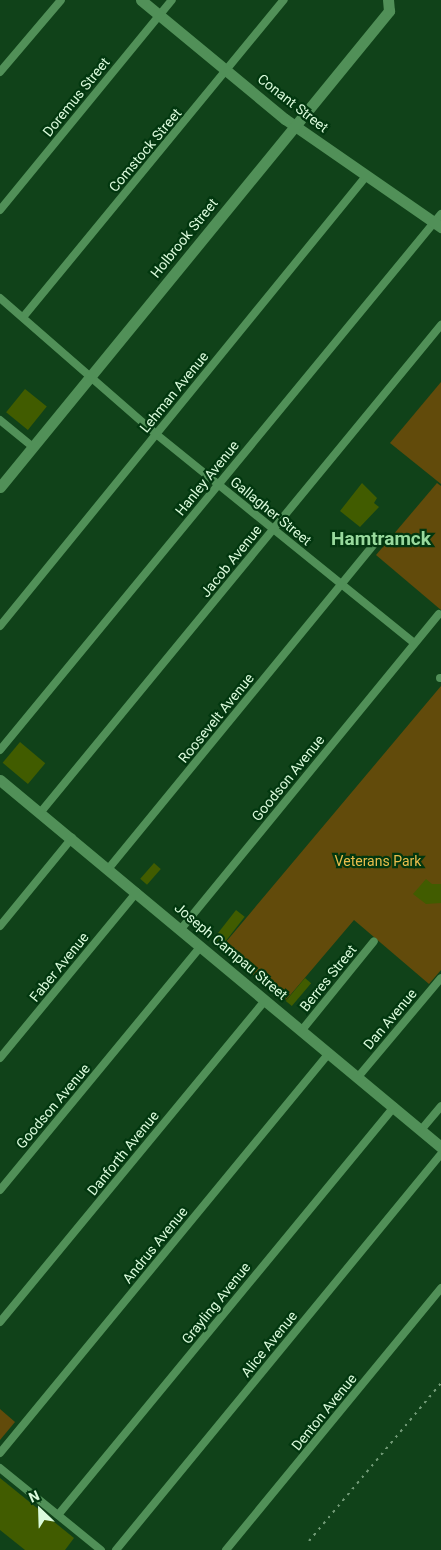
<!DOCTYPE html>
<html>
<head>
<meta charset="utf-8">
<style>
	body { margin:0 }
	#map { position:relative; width:441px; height:1550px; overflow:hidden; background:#104219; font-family:Roboto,sans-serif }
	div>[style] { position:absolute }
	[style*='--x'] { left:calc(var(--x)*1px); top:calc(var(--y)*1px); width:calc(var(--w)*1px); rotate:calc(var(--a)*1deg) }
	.green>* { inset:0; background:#624b0b }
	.building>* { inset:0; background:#415c00; transform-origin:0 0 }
	.street>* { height:8px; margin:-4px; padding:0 4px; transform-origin:4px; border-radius:4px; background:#519058 }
	.secondary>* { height:11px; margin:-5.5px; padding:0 5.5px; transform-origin:5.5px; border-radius:5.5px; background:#519058 }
	.rail>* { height:2px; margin-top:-1px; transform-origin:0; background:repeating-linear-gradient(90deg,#719a76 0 2.5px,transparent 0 7.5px) }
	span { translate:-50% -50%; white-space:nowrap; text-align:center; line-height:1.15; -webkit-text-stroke:4.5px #02370f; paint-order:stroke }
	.street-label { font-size:14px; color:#dbfbdc }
	.park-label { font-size:14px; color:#ebbe4d }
	.district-label { font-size:19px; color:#98da9d; font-weight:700 }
	.north { position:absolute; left:15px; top:1485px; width:50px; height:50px; -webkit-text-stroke:4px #02370f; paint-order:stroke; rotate:336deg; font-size:14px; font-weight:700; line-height:20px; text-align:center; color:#dbfbdc }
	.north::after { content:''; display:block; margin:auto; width:18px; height:22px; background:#dbfbdc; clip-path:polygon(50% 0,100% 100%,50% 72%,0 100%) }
</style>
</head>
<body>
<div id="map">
	<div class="green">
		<div style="clip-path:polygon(441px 382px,441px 484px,390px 443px)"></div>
		<div style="clip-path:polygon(437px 483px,441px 486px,441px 610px,376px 555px)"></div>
		<div style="clip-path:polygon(441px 686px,441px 970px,429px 984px,354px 920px,286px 1000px,220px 949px)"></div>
		<div style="clip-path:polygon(0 1409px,15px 1422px,0 1440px)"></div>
	</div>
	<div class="building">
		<div style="left:25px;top:389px;width:28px;height:30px;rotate:39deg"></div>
		<div style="clip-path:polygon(362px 483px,377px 498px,374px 503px,379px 507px,360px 527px,340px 511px)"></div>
		<div style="left:20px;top:742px;width:33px;height:27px;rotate:40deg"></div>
		<div style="left:154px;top:863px;width:9px;height:21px;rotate:41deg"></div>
		<div style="clip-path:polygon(426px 879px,432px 884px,441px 884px,441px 903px,426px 904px,413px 894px)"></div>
		<div style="left:236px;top:910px;width:11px;height:38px;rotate:38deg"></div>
		<div style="left:305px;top:978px;width:8px;height:30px;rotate:40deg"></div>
		<div style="clip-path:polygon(0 1478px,74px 1538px,65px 1550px,25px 1550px,0 1530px)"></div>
	</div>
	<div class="street">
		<div style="--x:0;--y:72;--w:94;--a:-49.7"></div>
		<div style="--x:0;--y:210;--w:271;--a:-50.7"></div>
		<div style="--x:0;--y:298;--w:207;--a:41.1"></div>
		<div style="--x:156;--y:434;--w:332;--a:39"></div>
		<div style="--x:24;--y:316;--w:409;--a:-50.6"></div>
		<div style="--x:0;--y:420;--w:43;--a:39.3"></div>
		<div style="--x:0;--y:626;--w:581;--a:-50.86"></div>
		<div style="--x:440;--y:678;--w:1;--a:0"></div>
		<div style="--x:0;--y:750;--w:694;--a:-50.55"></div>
		<div style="--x:40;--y:813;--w:632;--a:-50.59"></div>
		<div style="--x:109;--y:868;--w:421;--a:-50.7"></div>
		<div style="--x:0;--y:926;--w:114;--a:-50.7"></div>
		<div style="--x:181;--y:929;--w:407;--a:-50.7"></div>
		<div style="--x:302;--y:1030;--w:114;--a:-51"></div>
		<div style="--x:0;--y:1058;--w:215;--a:-50.5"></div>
		<div style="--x:358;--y:1077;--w:129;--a:-50"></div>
		<div style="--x:421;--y:1130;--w:31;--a:-50"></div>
		<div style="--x:0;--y:1190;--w:316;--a:-50.5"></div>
		<div style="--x:0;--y:1322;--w:417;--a:-50.5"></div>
		<div style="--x:0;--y:1453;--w:518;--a:-50.56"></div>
		<div style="--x:0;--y:1468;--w:130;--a:39.1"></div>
		<div style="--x:58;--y:1515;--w:529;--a:-50.53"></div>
		<div style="--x:116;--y:1550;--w:512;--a:-50.62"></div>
		<div style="--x:226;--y:1550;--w:339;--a:-50.6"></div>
	</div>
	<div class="secondary">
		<div style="--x:141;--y:0;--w:187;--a:39.6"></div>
		<div style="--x:285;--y:119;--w:190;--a:34.7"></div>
		<div style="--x:0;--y:487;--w:615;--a:-50.74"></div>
		<div style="--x:389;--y:11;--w:11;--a:-95"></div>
		<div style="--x:0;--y:780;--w:574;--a:39.77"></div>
	</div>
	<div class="rail">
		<div style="--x:309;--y:1541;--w:206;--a:-50.1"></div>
	</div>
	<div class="street-label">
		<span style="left:76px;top:97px;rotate:-51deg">Doremus Street</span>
		<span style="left:293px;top:103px;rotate:38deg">Conant Street</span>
		<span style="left:145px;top:150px;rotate:-50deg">Comstock Street</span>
		<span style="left:184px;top:238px;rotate:-51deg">Holbrook Street</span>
		<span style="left:174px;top:392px;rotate:-51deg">Lehman Avenue</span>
		<span style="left:207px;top:478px;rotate:-51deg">Hanley Avenue</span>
		<span style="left:271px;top:511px;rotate:39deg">Gallagher Street</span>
		<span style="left:231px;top:561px;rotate:-51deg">Jacob Avenue</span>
		<span style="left:216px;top:718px;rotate:-51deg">Roosevelt Avenue</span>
		<span style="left:288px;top:778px;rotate:-51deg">Goodson Avenue</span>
		<span style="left:231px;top:951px;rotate:40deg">Joseph Campau Street</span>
		<span style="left:59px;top:967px;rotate:-51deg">Faber Avenue</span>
		<span style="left:328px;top:978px;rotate:-51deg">Berres Street</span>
		<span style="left:390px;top:1019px;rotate:-50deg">Dan Avenue</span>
		<span style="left:53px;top:1106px;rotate:-50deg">Goodson Avenue</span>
		<span style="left:123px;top:1153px;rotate:-51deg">Danforth Avenue</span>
		<span style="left:155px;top:1245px;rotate:-51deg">Andrus Avenue</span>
		<span style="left:216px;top:1303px;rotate:-51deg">Grayling Avenue</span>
		<span style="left:269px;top:1344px;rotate:-51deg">Alice Avenue</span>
		<span style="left:324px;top:1412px;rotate:-51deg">Denton Avenue</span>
	</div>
	<div class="park-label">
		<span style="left:378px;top:861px">Veterans Park</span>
	</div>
	<div class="district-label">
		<span style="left:381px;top:539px">Hamtramck</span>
	</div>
	<div class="north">N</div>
</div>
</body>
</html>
